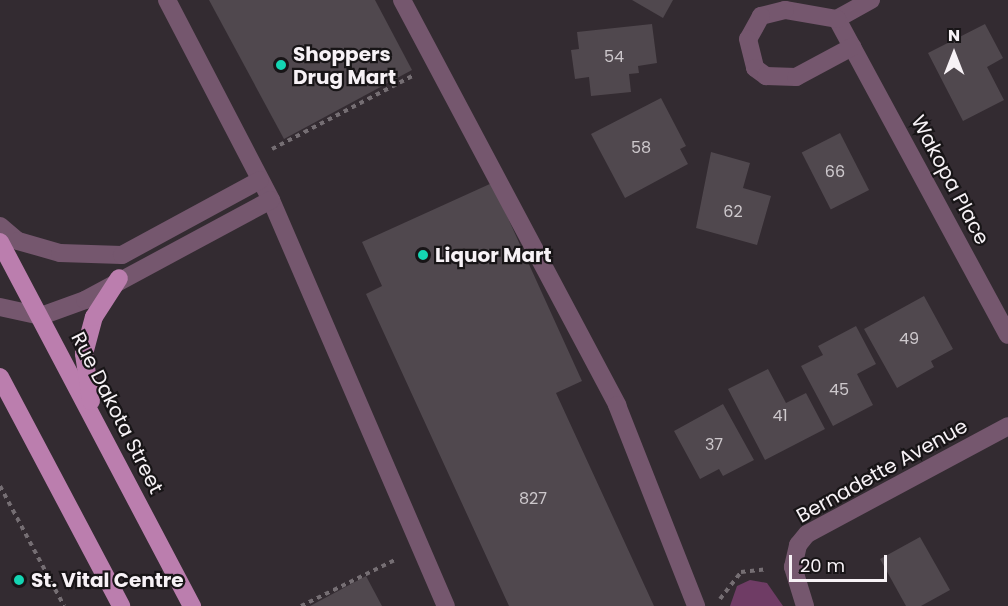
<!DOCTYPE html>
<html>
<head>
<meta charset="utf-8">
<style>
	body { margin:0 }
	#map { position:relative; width:1008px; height:606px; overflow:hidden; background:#332b31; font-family:Poppins,sans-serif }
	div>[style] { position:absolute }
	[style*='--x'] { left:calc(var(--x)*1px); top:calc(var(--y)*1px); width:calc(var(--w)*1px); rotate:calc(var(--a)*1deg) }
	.green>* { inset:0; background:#6f3c65 }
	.building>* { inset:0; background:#50484e; transform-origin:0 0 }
	.path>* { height:4px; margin-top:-2px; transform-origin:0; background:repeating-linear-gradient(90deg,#756e73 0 4.5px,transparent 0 9px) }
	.minor>* { height:18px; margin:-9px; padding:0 9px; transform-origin:9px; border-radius:9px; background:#75576e }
	.major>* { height:18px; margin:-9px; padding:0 9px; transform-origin:9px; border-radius:9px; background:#bb7eae }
	.dots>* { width:16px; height:16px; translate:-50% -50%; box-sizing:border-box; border:3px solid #181517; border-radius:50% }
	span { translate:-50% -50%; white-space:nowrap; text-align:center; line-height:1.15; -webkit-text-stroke:4.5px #181517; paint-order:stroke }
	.number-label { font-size:16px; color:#cdc8cc }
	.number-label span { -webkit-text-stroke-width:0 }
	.poi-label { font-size:20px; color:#f7f2f6; font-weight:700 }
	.left { translate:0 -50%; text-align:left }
	.street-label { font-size:20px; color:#f7f2f6 }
	.north { position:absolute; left:924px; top:24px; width:60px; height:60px; -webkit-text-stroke:4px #181517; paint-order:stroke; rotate:0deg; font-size:16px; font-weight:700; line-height:24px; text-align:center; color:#f7f2f6 }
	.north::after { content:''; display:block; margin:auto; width:21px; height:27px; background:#f7f2f6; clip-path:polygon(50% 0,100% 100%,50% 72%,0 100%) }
	.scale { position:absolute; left:789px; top:555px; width:98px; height:27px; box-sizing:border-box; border:3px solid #f7f2f6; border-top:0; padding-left:8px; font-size:18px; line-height:21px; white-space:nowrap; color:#f7f2f6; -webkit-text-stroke:4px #181517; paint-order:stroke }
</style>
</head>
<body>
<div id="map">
	<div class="green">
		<div style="clip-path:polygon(750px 580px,767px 583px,783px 606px,730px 606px,737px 586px)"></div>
	</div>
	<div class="building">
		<div style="clip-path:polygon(209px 0,375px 0,412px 70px,284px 139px)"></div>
		<div style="clip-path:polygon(632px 0,673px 0,663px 18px)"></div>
		<div style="clip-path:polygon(652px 24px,657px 63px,638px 66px,639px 73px,629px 74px,631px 92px,591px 96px,589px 77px,575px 79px,571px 50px,579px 49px,577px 32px)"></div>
		<div style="clip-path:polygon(985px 24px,1003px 58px,987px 67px,1004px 100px,963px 121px,928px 53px)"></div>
		<div style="clip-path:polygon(661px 98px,686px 146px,680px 149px,688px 164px,625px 198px,591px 134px)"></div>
		<div style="left:840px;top:133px;width:64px;height:43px;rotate:63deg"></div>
		<div style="clip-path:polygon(711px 152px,750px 163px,743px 188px,771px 196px,757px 245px,696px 228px)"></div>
		<div style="clip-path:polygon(492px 183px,582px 381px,556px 393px,654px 606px,509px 606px,366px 294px,382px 286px,362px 242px)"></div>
		<div style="clip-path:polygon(924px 296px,953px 349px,931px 361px,934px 367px,897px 388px,864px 329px)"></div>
		<div style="clip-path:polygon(856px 326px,876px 364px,857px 374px,873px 405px,833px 426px,801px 366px,823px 355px,818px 346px)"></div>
		<div style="clip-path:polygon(768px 369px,786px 403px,806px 393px,825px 429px,765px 460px,728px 389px)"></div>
		<div style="clip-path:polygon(723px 404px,754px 460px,723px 476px,719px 469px,700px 479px,674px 431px)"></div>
		<div style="clip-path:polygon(920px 537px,950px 590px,921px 606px,906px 606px,880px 559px)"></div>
		<div style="clip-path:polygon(366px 576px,382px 606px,310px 606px)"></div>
	</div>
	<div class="path">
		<div style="--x:272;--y:149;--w:160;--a:-27.5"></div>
		<div style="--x:0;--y:486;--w:136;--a:61.9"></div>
		<div style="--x:720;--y:599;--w:34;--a:-52"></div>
		<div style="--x:741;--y:572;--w:27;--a:-6"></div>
		<div style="--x:301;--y:606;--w:105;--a:-26.1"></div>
	</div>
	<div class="minor">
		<div style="--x:167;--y:0;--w:225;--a:62.5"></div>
		<div style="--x:271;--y:200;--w:442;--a:66.7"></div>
		<div style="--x:402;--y:0;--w:459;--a:62"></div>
		<div style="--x:617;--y:405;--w:216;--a:68.5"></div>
		<div style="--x:871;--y:0;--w:39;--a:151"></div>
		<div style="--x:837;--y:19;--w:359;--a:61.6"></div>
		<div style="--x:837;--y:19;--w:53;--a:-170.2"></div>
		<div style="--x:785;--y:10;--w:25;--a:166"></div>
		<div style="--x:761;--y:16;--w:26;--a:119"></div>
		<div style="--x:748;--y:39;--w:30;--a:76"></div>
		<div style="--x:755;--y:68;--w:14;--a:36"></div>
		<div style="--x:766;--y:76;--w:30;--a:2"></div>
		<div style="--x:796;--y:77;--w:64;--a:-28.2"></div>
		<div style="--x:0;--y:226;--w:23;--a:40"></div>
		<div style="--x:18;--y:241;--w:44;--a:15.9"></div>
		<div style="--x:60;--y:253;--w:62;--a:1.8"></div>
		<div style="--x:122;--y:255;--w:157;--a:-28.5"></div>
		<div style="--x:0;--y:307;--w:42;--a:12.4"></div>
		<div style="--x:41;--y:316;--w:47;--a:-20"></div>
		<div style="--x:85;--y:300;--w:211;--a:-28.3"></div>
		<div style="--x:805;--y:606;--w:41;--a:-107.1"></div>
		<div style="--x:793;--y:567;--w:23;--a:-77"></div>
		<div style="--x:798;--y:545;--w:14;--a:-51"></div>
		<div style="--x:807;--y:534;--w:228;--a:-28.2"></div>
	</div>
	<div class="major">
		<div style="--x:0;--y:242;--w:412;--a:62.2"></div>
		<div style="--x:0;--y:377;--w:259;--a:62.1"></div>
		<div style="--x:91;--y:401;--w:48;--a:-98.5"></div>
		<div style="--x:84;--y:354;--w:38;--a:-75"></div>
		<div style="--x:94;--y:317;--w:46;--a:-57.3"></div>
	</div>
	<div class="dots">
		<div style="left:281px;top:65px;background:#14d5b3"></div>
		<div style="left:423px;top:255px;background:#14d5b3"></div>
		<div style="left:19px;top:580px;background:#14d5b3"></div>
	</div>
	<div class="number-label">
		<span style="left:614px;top:57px">54</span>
		<span style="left:641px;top:148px">58</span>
		<span style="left:835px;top:172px">66</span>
		<span style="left:733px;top:212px">62</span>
		<span style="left:909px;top:339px">49</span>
		<span style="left:839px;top:390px">45</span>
		<span style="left:780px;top:416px">41</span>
		<span style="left:714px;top:445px">37</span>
		<span style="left:533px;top:499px">827</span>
	</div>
	<div class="poi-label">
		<span class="left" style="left:293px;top:66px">Shoppers<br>Drug Mart</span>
		<span class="left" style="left:435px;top:255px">Liquor Mart</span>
		<span class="left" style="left:31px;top:580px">St. Vital Centre</span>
	</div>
	<div class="street-label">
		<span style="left:950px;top:180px;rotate:62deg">Wakopa Place</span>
		<span style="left:117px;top:413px;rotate:63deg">Rue Dakota Street</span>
		<span style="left:882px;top:471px;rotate:-29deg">Bernadette Avenue</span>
	</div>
	<div class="north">N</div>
	<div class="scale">20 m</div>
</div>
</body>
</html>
